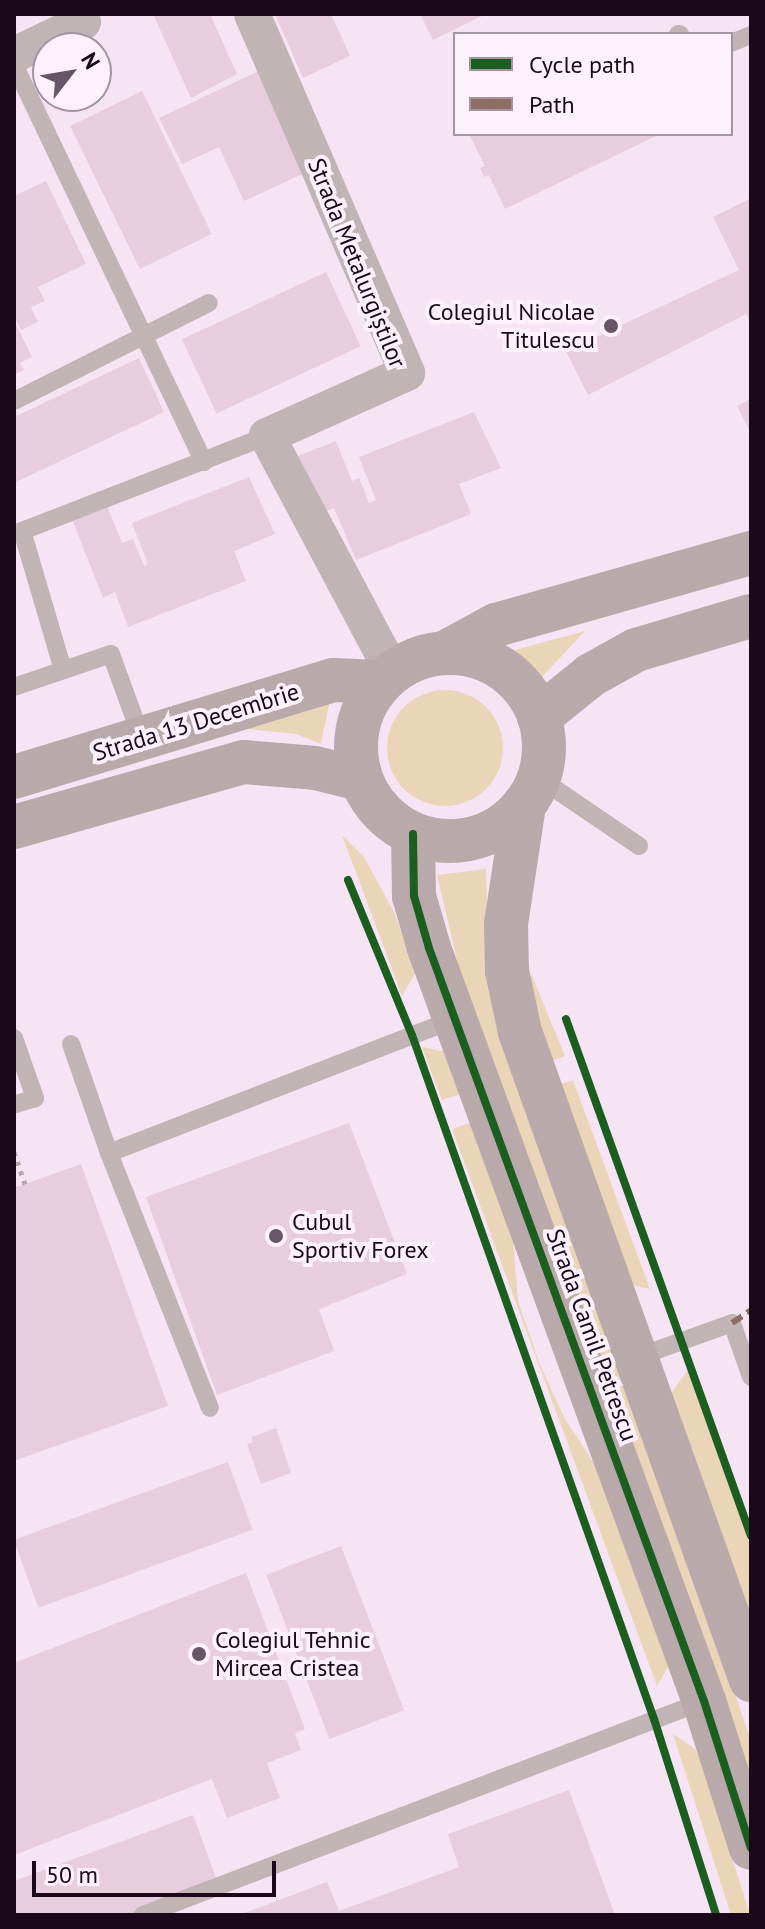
<!DOCTYPE html>
<html>
<head>
<meta charset="utf-8">
<style>
	body { margin:0 }
	#map { position:relative; width:765px; height:1929px; overflow:hidden; background:#f6e4f5; font-family:"PT Sans",sans-serif }
	div>[style] { position:absolute }
	[style*='--x'] { left:calc(var(--x)*1px); top:calc(var(--y)*1px); width:calc(var(--w)*1px); rotate:calc(var(--a)*1deg) }
	.green>* { inset:0; background:#ebd5b9 }
	.round { border-radius:50% }
	.building>* { inset:0; background:#e8cdde; transform-origin:0 0 }
	.path>* { height:5px; margin-top:-2.5px; transform-origin:0; background:repeating-linear-gradient(90deg,#b4a7ac 0 4px,transparent 0 10px) }
	.lane>* { height:18px; margin:-9px; padding:0 9px; transform-origin:9px; border-radius:9px; background:#c1b4b5 }
	.street>* { height:36px; margin:-18px; padding:0 18px; transform-origin:18px; border-radius:18px; background:#c1b4b5 }
	.secondary>* { height:44px; margin:-22px; padding:0 22px; transform-origin:22px; border-radius:22px; background:#b9a9aa }
	.secondary>.ring { margin:-22px; padding:0; box-sizing:content-box; background:none; border:44px solid #b9a9aa; border-radius:50% }
	.quiet>* { height:6px; margin-top:-3px; transform-origin:0; background:repeating-linear-gradient(90deg,#8d6e63 0 12px,transparent 0 18px) }
	.cycleway>* { height:8px; margin:-4px; padding:0 4px; transform-origin:4px; border-radius:4px; background:#1b5e20 }
	.dots>* { width:22px; height:22px; translate:-50% -50%; box-sizing:border-box; border:4px solid #fdf1fc; border-radius:50% }
	span { translate:-50% -50%; white-space:nowrap; text-align:center; line-height:1.15; -webkit-text-stroke:8px #fdf1fc; paint-order:stroke }
	.street-label { font-size:24px; color:#1c081b }
	.poi-label { font-size:24px; color:#1c081b }
	.right { translate:-100% -50%; text-align:right }
	.left { translate:0 -50%; text-align:left }
	.frame { position:absolute; inset:0; border:16px solid #1c081b; pointer-events:none }
	.legend { position:absolute; left:453px; top:32px; width:280px; height:104px; box-sizing:border-box; background:#fdf1fc; border:2px solid #a394a2; margin:0; padding:10px 14px; list-style:none; font-size:24px; color:#1c081b }
	.legend li { display:flex; align-items:center; gap:16px; height:40px }
	.legend b { width:40px; border:2px solid #a394a2 }
	.north { position:absolute; left:32px; top:32px; width:80px; height:80px; box-sizing:border-box; background:#fdf1fc; border:2px solid #a394a2; border-radius:50%; rotate:59deg; font-size:22px; font-weight:700; line-height:32px; text-align:center; color:#1c081b }
	.north::after { content:''; display:block; margin:auto; width:28px; height:36px; background:#685567; clip-path:polygon(50% 0,100% 100%,50% 72%,0 100%) }
	.scale { position:absolute; left:32px; top:1861px; width:244px; height:36px; box-sizing:border-box; border:4px solid #1c081b; border-top:0; padding-left:10px; font-size:24px; line-height:28px; white-space:nowrap; color:#1c081b; -webkit-text-stroke:6px #fdf1fc; paint-order:stroke }
</style>
</head>
<body>
<div id="map">
	<div class="green">
		<div style="clip-path:polygon(585px 631px,541px 678px,515px 650px)"></div>
		<div class="round" style="left:387px;top:690px;width:116px;height:116px"></div>
		<div style="clip-path:polygon(330px 700px,321px 744px,296px 734px,238px 728px)"></div>
		<div style="clip-path:polygon(342px 835px,364px 857px,394px 912px,416px 972px,402px 996px)"></div>
		<div style="clip-path:polygon(486px 869px,489px 978px,751px 1741px,751px 1804px,470px 1016px,437px 875px)"></div>
		<div style="clip-path:polygon(531px 973px,565px 1056px,545px 1063px,532px 1002px)"></div>
		<div style="clip-path:polygon(422px 1047px,447px 1052px,464px 1093px,442px 1100px)"></div>
		<div style="clip-path:polygon(573px 1080px,650px 1289px,631px 1285px,552px 1087px)"></div>
		<div style="clip-path:polygon(473px 1122px,513px 1241px,518px 1301px,539px 1362px,565px 1419px,601px 1474px,666px 1653px,668px 1667px,657px 1686px,452px 1129px)"></div>
		<div style="clip-path:polygon(688px 1370px,751px 1547px,751px 1632px,671px 1393px)"></div>
		<div style="clip-path:polygon(673px 1734px,695px 1749px,703px 1765px,750px 1915px,731px 1915px)"></div>
	</div>
	<div class="building">
		<div style="clip-path:polygon(153px 14px,210px 14px,237px 74px,191px 98px)"></div>
		<div style="clip-path:polygon(275px 14px,331px 14px,350px 56px,303px 78px)"></div>
		<div style="clip-path:polygon(420px 14px,486px 14px,433px 40px)"></div>
		<div style="clip-path:polygon(269px 66px,309px 171px,244px 201px,219px 147px,182px 164px,159px 118px)"></div>
		<div style="left:142px;top:91px;width:159px;height:80px;rotate:64deg"></div>
		<div style="clip-path:polygon(469px 134px,660px 134px,505px 209px,489px 175px,484px 177px,480px 168px,485px 166px)"></div>
		<div style="clip-path:polygon(46px 181px,86px 264px,38px 287px,45px 301px,31px 307px,38px 322px,21px 330px,14px 316px,14px 196px)"></div>
		<div style="clip-path:polygon(751px 198px,751px 324px,746px 314px,588px 395px,566px 351px,739px 270px,713px 217px)"></div>
		<div style="left:326px;top:272px;width:82px;height:159px;rotate:65deg"></div>
		<div style="clip-path:polygon(14px 320px,32px 357px,20px 363px,24px 370px,14px 375px)"></div>
		<div style="clip-path:polygon(139px 358px,164px 412px,14px 483px,14px 417px)"></div>
		<div style="clip-path:polygon(751px 399px,751px 434px,737px 406px)"></div>
		<div style="clip-path:polygon(474px 412px,501px 468px,459px 484px,471px 514px,356px 560px,334px 508px,321px 513px,298px 456px,336px 441px,352px 481px,359px 478px,369px 503px,376px 500px,359px 457px)"></div>
		<div style="clip-path:polygon(249px 477px,275px 534px,234px 551px,246px 581px,128px 627px,115px 592px,103px 598px,72px 519px,107px 506px,122px 543px,133px 539px,144px 566px,148px 564px,132px 523px)"></div>
		<div style="clip-path:polygon(349px 1123px,407px 1274px,319px 1309px,334px 1351px,217px 1395px,146px 1197px)"></div>
		<div style="clip-path:polygon(81px 1164px,168px 1406px,14px 1461px,14px 1188px)"></div>
		<div style="clip-path:polygon(276px 1428px,291px 1473px,261px 1484px,247px 1444px,253px 1442px,251px 1437px)"></div>
		<div style="left:228px;top:1462px;width:72px;height:228px;rotate:70deg"></div>
		<div style="left:341px;top:1546px;width:176px;height:80px;rotate:69deg"></div>
		<div style="clip-path:polygon(246px 1573px,305px 1729px,295px 1733px,301px 1750px,267px 1763px,280px 1798px,227px 1818px,212px 1779px,14px 1855px,14px 1663px)"></div>
		<div style="clip-path:polygon(569px 1790px,615px 1915px,239px 1915px,327px 1882px,339px 1911px,459px 1867px,448px 1834px)"></div>
		<div style="clip-path:polygon(193px 1815px,219px 1886px,139px 1915px,14px 1915px,14px 1881px)"></div>
	</div>
	<div class="path">
		<div style="--x:14;--y:1152;--w:34;--a:71"></div>
	</div>
	<div class="lane">
		<div style="--x:678;--y:34;--w:2;--a:0"></div>
		<div style="--x:731;--y:43;--w:22;--a:-22"></div>
		<div style="--x:14;--y:64;--w:441;--a:64.5"></div>
		<div style="--x:14;--y:401;--w:218;--a:-26.7"></div>
		<div style="--x:63;--y:670;--w:145;--a:-106.4"></div>
		<div style="--x:22;--y:531;--w:263;--a:-21.2"></div>
		<div style="--x:14;--y:687;--w:102;--a:-18.8"></div>
		<div style="--x:111;--y:654;--w:90;--a:70"></div>
		<div style="--x:539;--y:778;--w:121;--a:34.2"></div>
		<div style="--x:14;--y:1038;--w:64;--a:70.7"></div>
		<div style="--x:35;--y:1098;--w:22;--a:162"></div>
		<div style="--x:71;--y:1044;--w:115;--a:70.8"></div>
		<div style="--x:109;--y:1153;--w:371;--a:-21.2"></div>
		<div style="--x:109;--y:1153;--w:274;--a:68.4"></div>
		<div style="--x:635;--y:1358;--w:103;--a:-19.8"></div>
		<div style="--x:732;--y:1323;--w:57;--a:70.6"></div>
		<div style="--x:143;--y:1915;--w:600;--a:-20.88"></div>
	</div>
	<div class="street">
		<div style="--x:252;--y:14;--w:391;--a:66.6"></div>
		<div style="--x:407;--y:373;--w:154;--a:155.8"></div>
		<div style="--x:267;--y:436;--w:266;--a:62"></div>
		<div style="--x:14;--y:55;--w:76;--a:-25.6"></div>
		<div style="--x:83;--y:22;--w:9;--a:-111"></div>
	</div>
	<div class="secondary">
		<div style="--x:446;--y:652;--w:57;--a:-28.4"></div>
		<div style="--x:496;--y:625;--w:265;--a:-15.8"></div>
		<div class="ring" style="left:356px;top:653px;width:144px;height:144px"></div>
		<div style="--x:539;--y:717;--w:67;--a:-38.9"></div>
		<div style="--x:591;--y:675;--w:51;--a:-29.1"></div>
		<div style="--x:636;--y:650;--w:120;--a:-16.5"></div>
		<div style="--x:14;--y:777;--w:334;--a:-16.9"></div>
		<div style="--x:334;--y:680;--w:46;--a:2.5"></div>
		<div style="--x:524;--y:805;--w:120;--a:98.6"></div>
		<div style="--x:506;--y:924;--w:47;--a:88.8"></div>
		<div style="--x:507;--y:971;--w:62;--a:78"></div>
		<div style="--x:520;--y:1032;--w:688;--a:70.38"></div>
		<div style="--x:14;--y:827;--w:239;--a:-15.8"></div>
		<div style="--x:244;--y:762;--w:71;--a:4.8"></div>
		<div style="--x:315;--y:768;--w:46;--a:13.7"></div>
		<div style="--x:413;--y:834;--w:62;--a:89.1"></div>
		<div style="--x:414;--y:896;--w:54;--a:73.9"></div>
		<div style="--x:429;--y:948;--w:802;--a:69.94"></div>
		<div style="--x:704;--y:1701;--w:154;--a:72.3"></div>
	</div>
	<div class="quiet">
		<div style="--x:732;--y:1323;--w:23;--a:-34"></div>
	</div>
	<div class="cycleway">
		<div style="--x:413;--y:834;--w:62;--a:89.1"></div>
		<div style="--x:414;--y:896;--w:54;--a:73.9"></div>
		<div style="--x:429;--y:948;--w:802;--a:69.94"></div>
		<div style="--x:704;--y:1701;--w:154;--a:72.3"></div>
		<div style="--x:348;--y:880;--w:168;--a:67.6"></div>
		<div style="--x:412;--y:1035;--w:726;--a:70.52"></div>
		<div style="--x:654;--y:1719;--w:206;--a:72.4"></div>
		<div style="--x:566;--y:1019;--w:549;--a:70.31"></div>
	</div>
	<div class="dots">
		<div style="left:611px;top:326px;background:#685567"></div>
		<div style="left:276px;top:1236px;background:#685567"></div>
		<div style="left:199px;top:1654px;background:#685567"></div>
	</div>
	<div class="street-label">
		<span style="left:357px;top:263px;rotate:68deg">Strada Metalurgiștilor</span>
		<span style="left:196px;top:722px;rotate:-17deg">Strada 13 Decembrie</span>
		<span style="left:592px;top:1335px;rotate:70deg">Strada Camil Petrescu</span>
	</div>
	<div class="poi-label">
		<span class="right" style="left:595px;top:326px">Colegiul Nicolae<br>Titulescu</span>
		<span class="left" style="left:292px;top:1236px">Cubul<br>Sportiv Forex</span>
		<span class="left" style="left:215px;top:1654px">Colegiul Tehnic<br>Mircea Cristea</span>
	</div>
	<div class="frame"></div>
	<ul class="legend">
	<li><b style="height:10px;background:#1b5e20"></b>Cycle path</li>
	<li><b style="height:10px;background:#8d6e63"></b>Path</li>
	</ul>
	<div class="north">N</div>
	<div class="scale">50 m</div>
</div>
</body>
</html>
